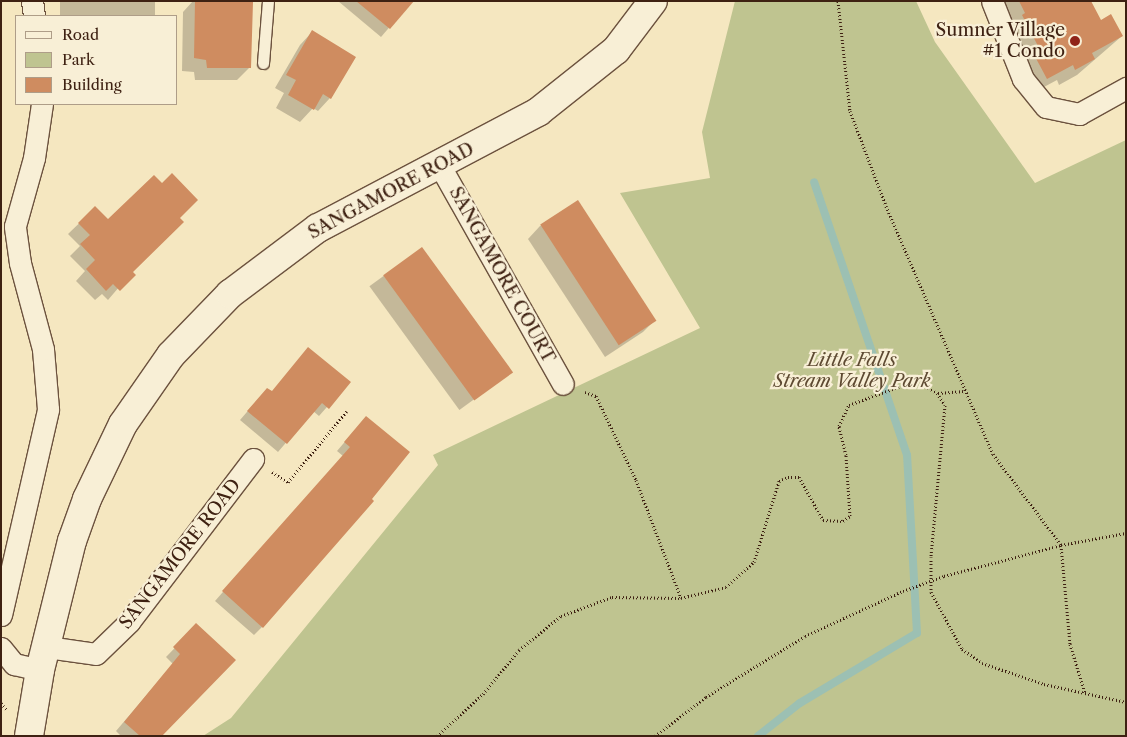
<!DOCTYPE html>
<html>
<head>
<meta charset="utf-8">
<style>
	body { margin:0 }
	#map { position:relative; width:1127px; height:737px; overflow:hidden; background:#f5e7c0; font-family:"Libre Caslon Text",serif }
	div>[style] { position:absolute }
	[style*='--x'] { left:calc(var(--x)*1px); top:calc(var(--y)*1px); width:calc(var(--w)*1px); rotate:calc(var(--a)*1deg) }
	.green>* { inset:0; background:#bfc490 }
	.shadow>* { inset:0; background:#0003; transform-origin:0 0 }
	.stream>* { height:8px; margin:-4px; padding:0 4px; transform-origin:4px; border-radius:4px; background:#9cc0b3 }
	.building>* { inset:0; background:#cf8c60; transform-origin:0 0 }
	.path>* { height:3px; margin-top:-1.5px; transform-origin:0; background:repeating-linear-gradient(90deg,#3e2112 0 1px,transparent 0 3.5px) }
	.roads { filter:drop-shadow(1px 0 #6c523e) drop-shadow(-1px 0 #6c523e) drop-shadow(0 1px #6c523e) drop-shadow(0 -1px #6c523e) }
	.lane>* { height:11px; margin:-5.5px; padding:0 5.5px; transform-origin:5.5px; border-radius:5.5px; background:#f8efd6 }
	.street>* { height:21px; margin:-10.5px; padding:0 10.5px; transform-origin:10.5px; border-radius:10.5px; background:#f8efd6 }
	.secondary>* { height:28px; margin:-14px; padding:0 14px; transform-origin:14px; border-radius:14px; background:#f8efd6 }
	.path-bridge>* { height:3px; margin-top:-1.5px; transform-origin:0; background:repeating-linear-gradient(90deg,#3e2112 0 1px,transparent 0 3.5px) }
	.dots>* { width:14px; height:14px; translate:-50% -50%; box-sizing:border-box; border:2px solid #f8efd6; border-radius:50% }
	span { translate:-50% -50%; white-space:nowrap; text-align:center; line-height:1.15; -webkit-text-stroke:4.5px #f8efd6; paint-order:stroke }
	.poi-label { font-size:18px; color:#3e2112 }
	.right { translate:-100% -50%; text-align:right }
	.street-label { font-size:18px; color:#3e2112 }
	.park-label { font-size:18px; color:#5e4a32; font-style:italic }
	.frame { position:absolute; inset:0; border:2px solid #3e2112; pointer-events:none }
	.legend { position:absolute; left:15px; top:15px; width:162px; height:90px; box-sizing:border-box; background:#f8efd6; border:1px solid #ae9d88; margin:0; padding:6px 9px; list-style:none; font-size:15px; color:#3e2112 }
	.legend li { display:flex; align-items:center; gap:10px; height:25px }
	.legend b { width:25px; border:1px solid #ae9d88 }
</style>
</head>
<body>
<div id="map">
	<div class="green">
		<div style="clip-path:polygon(735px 1px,916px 1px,935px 42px,1035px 183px,1126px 140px,1126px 736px,203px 736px,231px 718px,438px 465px,433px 455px,700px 328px,620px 193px,710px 178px,702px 132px)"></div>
	</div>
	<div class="shadow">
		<div style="left:60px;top:1px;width:95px;height:15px"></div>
		<div style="clip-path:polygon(193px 1px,252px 4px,250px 67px,237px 80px,195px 80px,194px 72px,182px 71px,183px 12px)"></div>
		<div style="clip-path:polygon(338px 1px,412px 1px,381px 37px)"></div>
		<div style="clip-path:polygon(994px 1px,1089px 1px,1100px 21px,1122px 36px,1077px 75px,1059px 85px,1057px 80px,1031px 94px)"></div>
		<div style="clip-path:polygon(312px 32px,330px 98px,318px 111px,313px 108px,300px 122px,276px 108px,284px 93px,275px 88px,300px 45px)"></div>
		<div style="clip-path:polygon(578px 202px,655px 320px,643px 332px,605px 357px,528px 239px,540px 226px)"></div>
		<div style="clip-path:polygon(95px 208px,108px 221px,178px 218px,108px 300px,102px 294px,95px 300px,76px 281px,85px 271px,70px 256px,80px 246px,68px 234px)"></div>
		<div style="left:422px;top:248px;width:153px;height:65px;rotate:54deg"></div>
		<div style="clip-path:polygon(349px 382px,319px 416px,313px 411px,278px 452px,240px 420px,259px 398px,271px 392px)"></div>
		<div style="clip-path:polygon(366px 417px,262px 627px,254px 635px,215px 601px,343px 456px,337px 451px)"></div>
		<div style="clip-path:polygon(197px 625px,160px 736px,121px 736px,116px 731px,173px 664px,166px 657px)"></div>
	</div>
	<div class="stream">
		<div style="--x:758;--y:736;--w:53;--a:-38.2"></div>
		<div style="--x:800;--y:703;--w:136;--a:-30.9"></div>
		<div style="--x:917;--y:633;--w:178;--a:-93.2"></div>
		<div style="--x:907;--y:455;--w:288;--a:-108.8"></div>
	</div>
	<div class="building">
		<div style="clip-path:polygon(195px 1px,253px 2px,251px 68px,207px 68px,206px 60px,194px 58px)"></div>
		<div style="clip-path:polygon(356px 1px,414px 1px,390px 29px)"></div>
		<div style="clip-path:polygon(1019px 1px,1091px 1px,1101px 20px,1111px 14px,1123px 36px,1092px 53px,1095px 59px,1075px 70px,1073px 65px,1047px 79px,1031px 49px,1038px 46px,1022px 15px,1025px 13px)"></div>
		<div style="clip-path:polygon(312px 30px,356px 57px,331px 99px,323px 94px,314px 110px,288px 95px,296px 80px,286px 75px)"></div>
		<div style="clip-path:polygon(172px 173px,198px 200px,180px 218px,184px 222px,133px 272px,136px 275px,120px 291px,113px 284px,106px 291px,86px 269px,95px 260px,80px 244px,90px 235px,78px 223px,95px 206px,108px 219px,154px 175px,162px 183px)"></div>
		<div style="left:578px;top:200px;width:144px;height:45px;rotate:57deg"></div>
		<div style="left:422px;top:247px;width:155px;height:48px;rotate:54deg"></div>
		<div style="clip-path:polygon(308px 347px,351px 382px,329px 409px,322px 403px,287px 444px,247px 411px,267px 388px,272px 391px)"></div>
		<div style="clip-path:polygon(366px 416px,410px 452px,372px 499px,374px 501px,263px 628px,222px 591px,350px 447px,344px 442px)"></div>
		<div style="clip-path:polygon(196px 623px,236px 660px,162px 736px,140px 736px,124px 722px,180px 654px,173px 647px)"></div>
	</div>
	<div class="path">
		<div style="--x:838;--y:1;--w:111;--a:83.8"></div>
		<div style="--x:850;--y:111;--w:102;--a:69.2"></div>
		<div style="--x:886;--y:206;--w:270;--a:66.7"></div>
		<div style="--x:993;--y:454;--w:114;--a:53.2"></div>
		<div style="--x:1061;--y:545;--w:99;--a:84.8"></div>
		<div style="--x:1070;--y:644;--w:51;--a:73"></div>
		<div style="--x:585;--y:392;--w:12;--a:20"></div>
		<div style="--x:596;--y:396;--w:93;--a:64.5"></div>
		<div style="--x:636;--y:480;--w:126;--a:69.1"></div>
		<div style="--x:938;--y:393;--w:27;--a:-4"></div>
		<div style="--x:272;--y:472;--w:19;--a:32"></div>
		<div style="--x:288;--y:482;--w:92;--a:-50.3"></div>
		<div style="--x:944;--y:576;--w:121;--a:-14.8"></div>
		<div style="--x:1061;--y:545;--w:66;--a:-10.5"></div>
		<div style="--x:1;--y:703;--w:8;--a:50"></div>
		<div style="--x:437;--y:736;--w:62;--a:-42.4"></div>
		<div style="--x:483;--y:694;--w:57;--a:-50.7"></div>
		<div style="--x:519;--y:650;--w:54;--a:-39"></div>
		<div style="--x:561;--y:616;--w:54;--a:-20.4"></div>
		<div style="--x:612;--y:597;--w:69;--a:0.8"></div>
		<div style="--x:681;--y:598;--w:46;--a:-13.7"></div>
		<div style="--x:726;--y:587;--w:38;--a:-42"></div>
		<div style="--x:754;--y:562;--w:85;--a:-72.8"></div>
		<div style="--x:779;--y:481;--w:10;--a:-24"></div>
		<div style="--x:788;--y:477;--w:11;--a:0"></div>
		<div style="--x:799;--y:477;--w:49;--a:60.8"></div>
		<div style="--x:823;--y:520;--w:20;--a:3"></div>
		<div style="--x:843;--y:521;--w:9;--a:-36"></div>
		<div style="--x:850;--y:516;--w:61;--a:-93.8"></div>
		<div style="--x:846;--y:455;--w:30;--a:-104"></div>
		<div style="--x:839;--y:426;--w:23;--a:-65"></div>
		<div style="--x:849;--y:405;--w:61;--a:-20.2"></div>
		<div style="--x:906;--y:384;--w:16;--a:0"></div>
		<div style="--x:922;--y:384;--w:17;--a:31"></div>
		<div style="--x:937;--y:393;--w:14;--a:56"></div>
		<div style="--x:945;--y:405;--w:153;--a:95.3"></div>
		<div style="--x:931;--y:557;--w:35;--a:90"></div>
		<div style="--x:931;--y:592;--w:65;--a:61.5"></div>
		<div style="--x:962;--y:649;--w:24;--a:35"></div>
		<div style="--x:982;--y:663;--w:65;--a:18.7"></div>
		<div style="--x:1044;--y:684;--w:84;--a:12.4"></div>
		<div style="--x:655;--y:736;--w:64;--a:-37.4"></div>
		<div style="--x:706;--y:697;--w:116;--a:-31.6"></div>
		<div style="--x:805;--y:636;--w:108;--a:-24.7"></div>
	</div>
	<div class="roads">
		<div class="lane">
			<div style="--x:263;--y:63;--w:62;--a:-85.4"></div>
		</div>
		<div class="street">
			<div style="--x:32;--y:1;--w:15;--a:82"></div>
			<div style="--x:992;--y:1;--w:84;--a:68.3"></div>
			<div style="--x:1023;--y:79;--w:36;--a:51"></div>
			<div style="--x:1046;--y:107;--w:34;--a:12"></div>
			<div style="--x:1079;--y:114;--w:54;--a:-29"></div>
			<div style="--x:440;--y:166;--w:250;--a:60.6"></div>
			<div style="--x:1;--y:615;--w:211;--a:-77.1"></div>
			<div style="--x:48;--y:409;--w:60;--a:-94.8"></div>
			<div style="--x:43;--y:349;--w:89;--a:-105"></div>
			<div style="--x:20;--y:263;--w:37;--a:-98"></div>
			<div style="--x:15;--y:226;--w:71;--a:-74.4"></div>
			<div style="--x:34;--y:158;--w:55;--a:-81.6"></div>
			<div style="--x:47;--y:647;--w:49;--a:8.1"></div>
			<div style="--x:96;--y:654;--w:46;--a:-44.1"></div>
			<div style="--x:129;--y:622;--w:205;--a:-52.7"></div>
			<div style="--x:1;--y:648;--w:21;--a:51"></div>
			<div style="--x:14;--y:664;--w:27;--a:13"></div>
		</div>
		<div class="secondary">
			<div style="--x:29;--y:736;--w:67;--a:-80.5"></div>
			<div style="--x:40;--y:670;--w:133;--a:-76.1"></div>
			<div style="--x:72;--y:541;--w:45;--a:-70.3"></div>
			<div style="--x:87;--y:499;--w:83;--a:-64.4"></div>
			<div style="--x:123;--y:424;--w:84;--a:-55.2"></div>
			<div style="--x:171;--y:355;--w:85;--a:-46"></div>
			<div style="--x:230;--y:294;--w:110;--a:-36.9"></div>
			<div style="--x:318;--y:228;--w:249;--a:-27.8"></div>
			<div style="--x:538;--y:112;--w:100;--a:-38.5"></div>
			<div style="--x:616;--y:50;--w:61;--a:-52.9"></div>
		</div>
	</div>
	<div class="path-bridge">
		<div style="--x:903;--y:591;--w:44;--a:-20.1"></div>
	</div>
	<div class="dots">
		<div style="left:1075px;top:41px;background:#8f2418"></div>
	</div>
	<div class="poi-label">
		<span class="right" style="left:1065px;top:41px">Sumner Village<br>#1 Condo</span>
	</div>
	<div class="street-label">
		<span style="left:391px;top:191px;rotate:-28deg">SANGAMORE ROAD</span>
		<span style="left:502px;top:275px;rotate:61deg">SANGAMORE COURT</span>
		<span style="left:180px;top:554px;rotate:-52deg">SANGAMORE ROAD</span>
	</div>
	<div class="park-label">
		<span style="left:852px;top:371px">Little Falls<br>Stream Valley Park</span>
	</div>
	<div class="frame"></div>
	<ul class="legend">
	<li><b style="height:6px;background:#f8efd6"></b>Road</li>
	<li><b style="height:14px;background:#bfc490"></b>Park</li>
	<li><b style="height:14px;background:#cf8c60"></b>Building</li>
	</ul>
</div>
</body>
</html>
